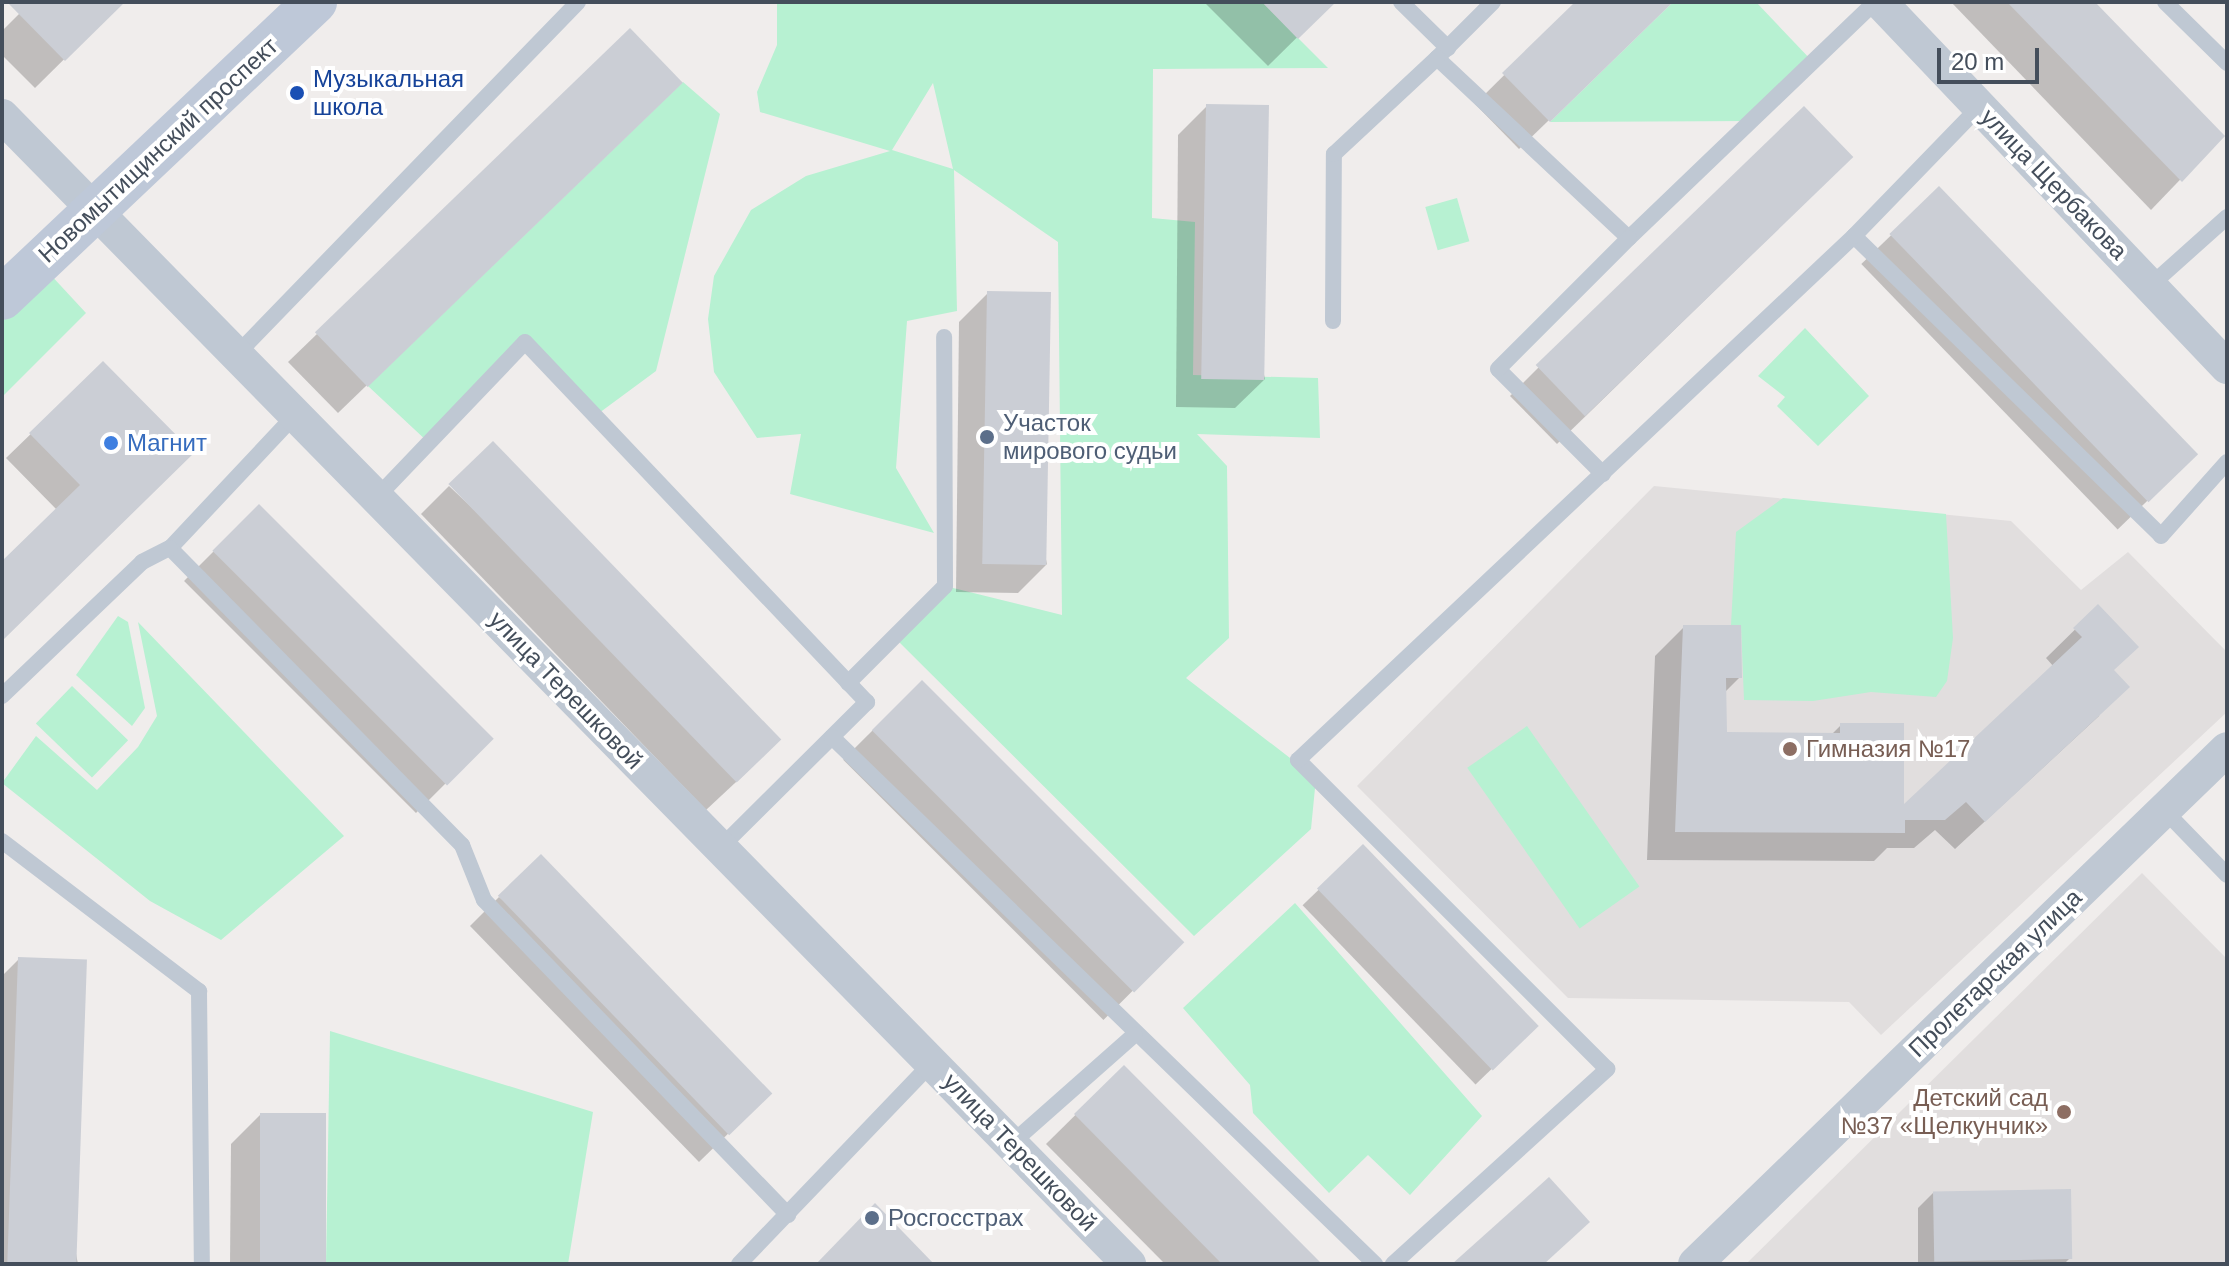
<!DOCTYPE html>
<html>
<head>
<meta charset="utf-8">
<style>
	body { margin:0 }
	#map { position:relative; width:2229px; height:1266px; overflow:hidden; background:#f0edec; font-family:Arial,sans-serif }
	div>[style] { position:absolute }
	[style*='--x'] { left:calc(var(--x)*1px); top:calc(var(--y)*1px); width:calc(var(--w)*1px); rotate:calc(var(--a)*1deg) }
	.education>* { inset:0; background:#e1dede }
	.green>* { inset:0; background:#b7f1d2; transform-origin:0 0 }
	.shadow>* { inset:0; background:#0003; transform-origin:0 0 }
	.building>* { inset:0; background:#cbced5; transform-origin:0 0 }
	.service>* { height:16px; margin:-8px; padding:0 8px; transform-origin:8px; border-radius:8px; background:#bfc8d3 }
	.minor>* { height:34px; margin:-17px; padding:0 17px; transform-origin:17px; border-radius:17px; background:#bfc8d3 }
	.secondary>* { height:44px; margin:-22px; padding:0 22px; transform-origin:22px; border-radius:22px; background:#bec8d8 }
	.dots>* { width:22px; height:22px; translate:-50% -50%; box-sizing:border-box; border:4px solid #fff; border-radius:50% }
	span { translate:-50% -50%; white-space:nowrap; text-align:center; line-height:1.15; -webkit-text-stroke:8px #fff; paint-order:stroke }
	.transit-label { font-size:24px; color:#164399 }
	.left { translate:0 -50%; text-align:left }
	.street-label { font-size:24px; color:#444e5b }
	.service-label { font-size:24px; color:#4e5e75 }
	.shop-label { font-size:24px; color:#366cbe }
	.education-label { font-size:24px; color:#785e54 }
	.right { translate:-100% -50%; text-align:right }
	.frame { position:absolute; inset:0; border:4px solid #444e5b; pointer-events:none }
	.scale { position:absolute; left:1937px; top:48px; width:102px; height:36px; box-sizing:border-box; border:4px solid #444e5b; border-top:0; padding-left:10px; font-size:24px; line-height:28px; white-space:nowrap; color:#444e5b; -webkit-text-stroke:6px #fff; paint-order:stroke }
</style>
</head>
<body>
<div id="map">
	<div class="education">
		<div style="clip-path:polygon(1654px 486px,2011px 521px,2081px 590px,2128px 552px,2227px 652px,2227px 712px,1881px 1035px,1849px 1002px,1568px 998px,1357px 786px)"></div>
		<div style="clip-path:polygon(2142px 873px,2227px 959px,2227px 1264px,1746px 1264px)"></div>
	</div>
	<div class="green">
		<div style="clip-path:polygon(evenodd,777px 2px,1262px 2px,1328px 68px,1153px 69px,1152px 218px,1195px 222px,1193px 375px,1318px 378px,1320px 438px,1197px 434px,1227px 466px,1229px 638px,1186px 678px,1316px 778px,1311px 829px,1194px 936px,894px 637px,945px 586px,1062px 615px,1058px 242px,954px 170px,957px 311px,907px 321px,896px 468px,934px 533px,790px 494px,801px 434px,757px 438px,714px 372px,708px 319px,714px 276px,751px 210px,806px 176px,890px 151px,760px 112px,757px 92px,777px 45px,777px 2px,933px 83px,953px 169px,892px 150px,933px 83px)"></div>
		<div style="clip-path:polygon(1673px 2px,1756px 2px,1813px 62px,1752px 121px,1550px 122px)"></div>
		<div style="clip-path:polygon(683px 82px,720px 114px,656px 371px,595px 416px,525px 342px,429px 443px,368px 386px)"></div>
		<div style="left:1457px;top:198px;width:45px;height:33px;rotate:74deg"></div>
		<div style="clip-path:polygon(48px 272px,86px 313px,2px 397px,2px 316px)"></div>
		<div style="clip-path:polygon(1805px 328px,1869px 396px,1818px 446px,1777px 406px,1785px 397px,1758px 376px)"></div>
		<div style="clip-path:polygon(1783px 498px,1946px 514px,1953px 638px,1947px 681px,1936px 697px,1871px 692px,1813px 701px,1744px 700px,1741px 625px,1731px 625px,1736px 532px)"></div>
		<div style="clip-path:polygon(118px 616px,128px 622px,145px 708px,132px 726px,76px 675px)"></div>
		<div style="clip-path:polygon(138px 622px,344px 836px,221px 940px,150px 901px,2px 783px,36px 736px,97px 790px,138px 747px,157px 716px)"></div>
		<div style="left:72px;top:686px;width:78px;height:52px;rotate:44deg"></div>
		<div style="left:1527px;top:726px;width:196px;height:73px;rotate:55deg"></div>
		<div style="clip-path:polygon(1295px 903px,1482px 1116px,1410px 1195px,1368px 1155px,1329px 1193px,1253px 1113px,1250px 1085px,1183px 1008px)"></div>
		<div style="clip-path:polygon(330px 1031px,593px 1112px,568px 1264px,326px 1264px)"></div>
	</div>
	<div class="shadow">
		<div style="clip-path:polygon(31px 2px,122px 2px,35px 88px,2px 55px,2px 31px)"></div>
		<div style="clip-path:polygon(1204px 2px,1333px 2px,1268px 66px)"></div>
		<div style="clip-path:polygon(1578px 2px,1671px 2px,1519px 149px,1475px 104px)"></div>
		<div style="clip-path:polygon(1951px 2px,2092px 2px,2222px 136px,2151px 210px)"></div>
		<div style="clip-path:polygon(1207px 106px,1265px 379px,1235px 408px,1176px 407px,1178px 135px)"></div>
		<div style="clip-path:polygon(651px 111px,338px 413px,288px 362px,317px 334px)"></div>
		<div style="clip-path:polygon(1822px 186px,1557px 444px,1510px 396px,1539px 367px)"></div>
		<div style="left:1939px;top:189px;width:369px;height:108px;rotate:46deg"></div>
		<div style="clip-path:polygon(988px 293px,1047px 564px,1018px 593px,956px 592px,959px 322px)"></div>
		<div style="clip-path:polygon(103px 364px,191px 453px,2px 639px,2px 563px,57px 510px,6px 458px)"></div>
		<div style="clip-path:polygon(449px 486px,750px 769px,706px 810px,421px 514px)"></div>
		<div style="left:259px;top:506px;width:328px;height:106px;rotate:45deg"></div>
		<div style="clip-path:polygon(2098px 607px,2112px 671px,2099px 716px,1955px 849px,1935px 830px,1914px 848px,1887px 848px,1874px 861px,1647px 860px,1655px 656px,1684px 627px,1740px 677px,1725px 692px,1725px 734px,1831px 735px,1841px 725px,1902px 809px,2054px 667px,2046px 658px)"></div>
		<div style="left:921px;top:682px;width:368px;height:110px;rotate:45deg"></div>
		<div style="left:1363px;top:847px;width:249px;height:84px;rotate:46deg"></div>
		<div style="clip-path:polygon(499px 897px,770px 1093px,699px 1162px,470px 926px)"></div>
		<div style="clip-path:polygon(19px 959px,78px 1264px,2px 1264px,2px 976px)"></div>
		<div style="clip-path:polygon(1124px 1067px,1314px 1264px,1165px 1264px,1046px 1144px)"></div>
		<div style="clip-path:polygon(260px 1115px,322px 1264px,230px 1264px,231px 1144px)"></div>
		<div style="clip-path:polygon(1934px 1192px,2070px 1258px,2064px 1264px,1918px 1264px,1918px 1208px)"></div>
	</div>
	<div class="building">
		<div style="clip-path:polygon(7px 2px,125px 2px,65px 61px)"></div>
		<div style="clip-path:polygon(1262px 2px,1336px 2px,1298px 39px)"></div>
		<div style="clip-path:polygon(1575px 2px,1673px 2px,1550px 122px,1502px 73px)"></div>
		<div style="clip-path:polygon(2007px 2px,2095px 2px,2225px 136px,2182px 182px)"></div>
		<div style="left:630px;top:28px;width:76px;height:438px;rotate:46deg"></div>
		<div style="left:1206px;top:104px;width:63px;height:275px;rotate:1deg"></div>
		<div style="left:1804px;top:106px;width:71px;height:373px;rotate:46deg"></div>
		<div style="left:1939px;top:186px;width:373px;height:69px;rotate:46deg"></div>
		<div style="left:987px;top:291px;width:64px;height:273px;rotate:1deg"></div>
		<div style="clip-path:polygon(103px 361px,194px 453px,2px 641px,2px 561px,80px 485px,29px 433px)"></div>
		<div style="left:493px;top:441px;width:415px;height:62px;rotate:46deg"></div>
		<div style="left:259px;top:504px;width:332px;height:66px;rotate:45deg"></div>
		<div style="clip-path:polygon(2098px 604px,2139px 647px,2114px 670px,2130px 687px,1985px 822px,1966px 802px,1945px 820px,1905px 820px,1905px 833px,1675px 832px,1683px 625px,1741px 625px,1742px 678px,1726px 678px,1727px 732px,1840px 733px,1840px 723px,1904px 723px,1904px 804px,2082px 637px,2073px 628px)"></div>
		<div style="left:922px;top:680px;width:371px;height:71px;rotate:45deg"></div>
		<div style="left:1363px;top:844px;width:253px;height:64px;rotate:46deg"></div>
		<div style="left:541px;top:854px;width:333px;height:60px;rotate:46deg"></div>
		<div style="left:18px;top:957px;width:69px;height:307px;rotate:2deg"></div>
		<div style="clip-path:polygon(1124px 1065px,1322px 1264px,1222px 1264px,1074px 1114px)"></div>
		<div style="left:260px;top:1113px;width:66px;height:151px"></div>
		<div style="clip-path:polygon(1549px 1177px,1590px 1222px,1544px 1264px,1452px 1264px)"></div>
		<div style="left:2071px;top:1189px;width:70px;height:138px;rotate:89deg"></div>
		<div style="clip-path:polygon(875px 1203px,934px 1264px,816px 1264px)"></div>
	</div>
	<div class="service">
		<div style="--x:1401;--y:2;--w:66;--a:44.4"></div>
		<div style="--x:1493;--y:2;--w:79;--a:135"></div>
		<div style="--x:1437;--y:58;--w:263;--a:43.2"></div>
		<div style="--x:1629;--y:238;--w:341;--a:-43.8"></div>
		<div style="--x:2165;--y:2;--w:87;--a:44.5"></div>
		<div style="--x:1854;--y:236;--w:429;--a:44.3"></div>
		<div style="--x:2161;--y:536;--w:99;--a:-48.3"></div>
		<div style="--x:2151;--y:285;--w:102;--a:-41.8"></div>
		<div style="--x:1333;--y:321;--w:167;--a:-89.7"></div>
		<div style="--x:1334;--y:154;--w:141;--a:-43"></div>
		<div style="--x:237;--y:354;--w:490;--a:-45.9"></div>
		<div style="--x:296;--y:414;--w:184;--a:133.2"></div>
		<div style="--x:170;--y:548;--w:417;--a:45.5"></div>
		<div style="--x:462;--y:845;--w:59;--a:68.2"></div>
		<div style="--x:484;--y:900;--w:438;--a:46"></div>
		<div style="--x:1603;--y:474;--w:148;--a:-135"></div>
		<div style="--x:1498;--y:369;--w:185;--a:-45"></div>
		<div style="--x:377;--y:497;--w:214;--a:-46.3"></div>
		<div style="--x:525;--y:342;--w:497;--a:46.5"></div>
		<div style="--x:867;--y:702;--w:207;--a:135.2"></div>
		<div style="--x:848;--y:683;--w:137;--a:-45"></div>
		<div style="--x:945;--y:586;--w:249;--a:-90.2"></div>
		<div style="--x:2;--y:696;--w:194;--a:-43.7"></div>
		<div style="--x:142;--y:562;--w:31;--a:-27"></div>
		<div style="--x:832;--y:737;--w:757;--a:44.14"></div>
		<div style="--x:2165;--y:811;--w:89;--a:45.9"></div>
		<div style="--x:2;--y:841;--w:248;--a:37.3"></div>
		<div style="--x:199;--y:991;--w:273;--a:89.4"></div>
		<div style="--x:1013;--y:1142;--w:162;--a:-41.5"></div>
		<div style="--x:739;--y:1264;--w:279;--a:-46.2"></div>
		<div style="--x:1393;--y:1264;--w:290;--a:-42.3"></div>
		<div style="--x:1607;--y:1069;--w:437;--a:-135"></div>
		<div style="--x:1298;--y:760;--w:764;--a:-43.3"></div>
		<div style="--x:1854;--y:236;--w:180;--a:-45.9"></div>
	</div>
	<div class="minor">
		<div style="--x:1880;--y:2;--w:504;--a:46.45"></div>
		<div style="--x:2;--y:116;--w:1609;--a:45.53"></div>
		<div style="--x:1695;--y:1264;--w:740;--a:-44.07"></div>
	</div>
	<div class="secondary">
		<div style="--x:2;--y:298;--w:431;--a:-43.4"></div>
	</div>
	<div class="dots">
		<div style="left:297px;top:93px;background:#1a4fb4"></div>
		<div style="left:987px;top:437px;background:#5c6f8a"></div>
		<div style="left:111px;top:443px;background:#3f7fe0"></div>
		<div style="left:1790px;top:749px;background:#8d6e63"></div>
		<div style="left:2064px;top:1112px;background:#8d6e63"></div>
		<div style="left:872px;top:1218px;background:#5c6f8a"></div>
	</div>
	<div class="transit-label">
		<span class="left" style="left:313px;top:93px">Музыкальная<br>школа</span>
	</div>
	<div class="street-label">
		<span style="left:158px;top:150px;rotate:-43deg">Новомытищинский проспект</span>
		<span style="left:2054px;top:184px;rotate:46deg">улица Щербакова</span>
		<span style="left:566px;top:690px;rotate:46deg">улица Терешковой</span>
		<span style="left:1995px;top:973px;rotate:-44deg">Пролетарская улица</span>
		<span style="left:1020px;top:1152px;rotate:46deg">улица Терешковой</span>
	</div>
	<div class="service-label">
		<span class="left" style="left:1003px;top:437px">Участок<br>мирового судьи</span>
		<span class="left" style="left:888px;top:1218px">Росгосстрах</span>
	</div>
	<div class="shop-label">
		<span class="left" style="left:127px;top:443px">Магнит</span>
	</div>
	<div class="education-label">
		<span class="left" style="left:1806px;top:749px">Гимназия №17</span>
		<span class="right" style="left:2048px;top:1112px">Детский сад<br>№37 «Щелкунчик»</span>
	</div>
	<div class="frame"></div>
	<div class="scale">20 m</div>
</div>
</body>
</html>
